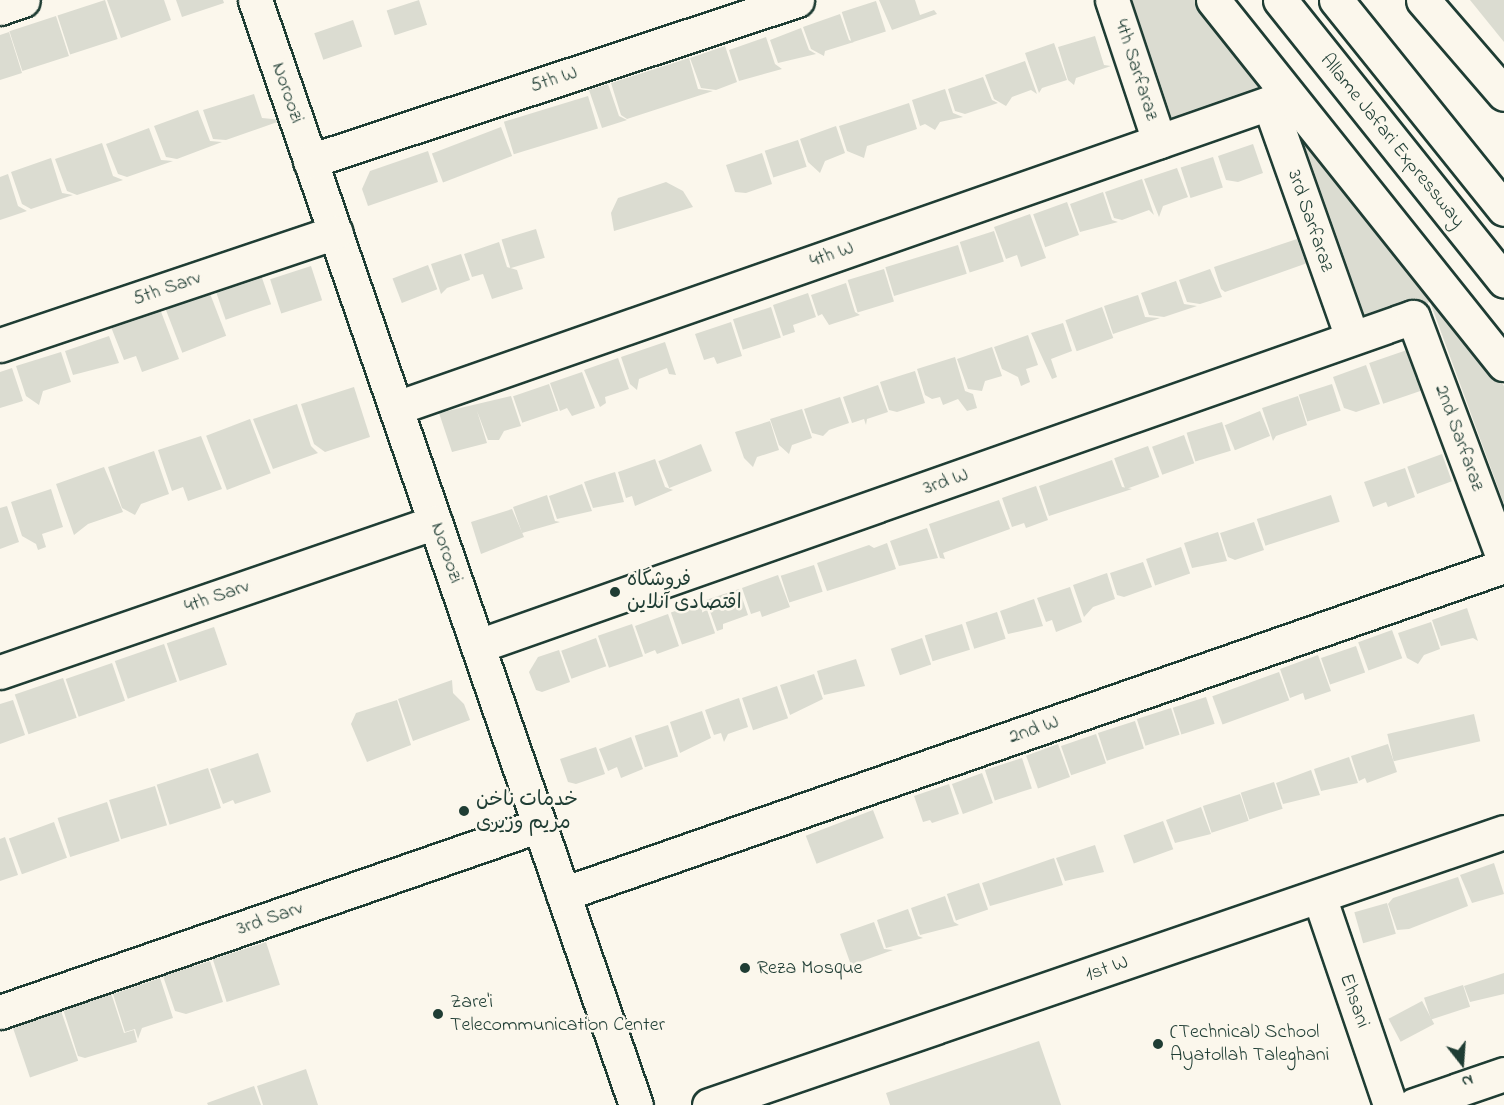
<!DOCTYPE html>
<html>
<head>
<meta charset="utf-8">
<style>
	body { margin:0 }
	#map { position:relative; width:1504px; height:1105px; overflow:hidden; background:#fbf7ec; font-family:"Indie Flower","Playpen Sans Arabic",sans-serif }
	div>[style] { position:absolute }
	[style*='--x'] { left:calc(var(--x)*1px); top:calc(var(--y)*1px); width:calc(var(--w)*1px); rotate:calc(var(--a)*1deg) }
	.green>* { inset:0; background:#dbdcd1; transform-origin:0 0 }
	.roads { filter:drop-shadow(2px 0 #1f3d34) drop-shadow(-2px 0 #1f3d34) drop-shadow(0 2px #1f3d34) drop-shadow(0 -2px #1f3d34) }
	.minor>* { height:33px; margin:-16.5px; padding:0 16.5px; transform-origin:16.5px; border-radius:16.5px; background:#fbf7ec }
	.highway>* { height:33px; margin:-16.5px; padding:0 16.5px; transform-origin:16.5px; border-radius:16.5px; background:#fbf7ec }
	.dots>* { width:16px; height:16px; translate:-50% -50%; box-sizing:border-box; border:3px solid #fbf7ec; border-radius:50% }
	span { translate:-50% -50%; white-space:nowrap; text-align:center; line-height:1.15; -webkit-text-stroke:5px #fbf7ec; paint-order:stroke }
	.street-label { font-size:20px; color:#1f3d34 }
	.poi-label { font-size:20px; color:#1f3d34 }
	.left { translate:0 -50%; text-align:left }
	.north { position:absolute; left:1432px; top:1033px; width:60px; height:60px; -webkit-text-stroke:4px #fbf7ec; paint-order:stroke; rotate:163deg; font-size:16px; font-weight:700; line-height:24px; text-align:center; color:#1f3d34 }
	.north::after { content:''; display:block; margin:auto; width:21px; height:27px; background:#1f3d34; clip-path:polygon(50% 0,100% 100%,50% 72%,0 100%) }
</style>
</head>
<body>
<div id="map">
	<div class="green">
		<div style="left:105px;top:0;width:41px;height:50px;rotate:72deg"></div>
		<div style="clip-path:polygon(107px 0,164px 0,171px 20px,121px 38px)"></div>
		<div style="clip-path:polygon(176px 0,223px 0,224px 3px,182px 17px)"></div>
		<div style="left:419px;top:0;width:26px;height:34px;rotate:72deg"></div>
		<div style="clip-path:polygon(879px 0,915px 0,920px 15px,934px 10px,937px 14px,892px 30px)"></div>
		<div style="clip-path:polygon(1128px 0,1197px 0,1455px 319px,1504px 386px,1504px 504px,1430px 302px,1373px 321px,1360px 317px,1272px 99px,1167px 118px)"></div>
		<div style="clip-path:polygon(1470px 0,1504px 0,1504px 42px)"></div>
		<div style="left:876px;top:1px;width:32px;height:36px;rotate:72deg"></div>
		<div style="clip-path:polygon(840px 14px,849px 40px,854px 42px,825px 51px,824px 56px,811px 49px,803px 27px)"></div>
		<div style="left:56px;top:16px;width:42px;height:49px;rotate:72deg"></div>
		<div style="left:353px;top:20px;width:28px;height:41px;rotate:71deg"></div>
		<div style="clip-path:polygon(801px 28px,809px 50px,816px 54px,778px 63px,770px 40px)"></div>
		<div style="clip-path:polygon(9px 32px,22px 73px,0 80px,0 35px)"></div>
		<div style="clip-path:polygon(1095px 36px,1104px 65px,1111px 66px,1076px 78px,1074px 85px,1068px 80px,1058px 47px)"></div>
		<div style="clip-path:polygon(766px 37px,775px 64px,782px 69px,739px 81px,729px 50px)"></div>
		<div style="clip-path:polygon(1054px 43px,1067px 80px,1042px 88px,1039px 93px,1025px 53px)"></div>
		<div style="clip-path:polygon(725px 46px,737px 82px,716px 90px,701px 88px,690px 58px)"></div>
		<div style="clip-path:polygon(689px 58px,698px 89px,713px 91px,627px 119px,621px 115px,611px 83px)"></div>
		<div style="clip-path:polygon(1025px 61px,1037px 94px,1031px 90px,1012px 97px,1006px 106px,994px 99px,985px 75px)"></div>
		<div style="clip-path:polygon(983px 77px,992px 100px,998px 103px,965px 114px,955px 111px,948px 89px)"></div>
		<div style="clip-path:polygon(608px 84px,619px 116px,627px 120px,602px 128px,589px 90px)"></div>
		<div style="clip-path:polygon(945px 89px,953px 113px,963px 117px,940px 122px,935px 130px,925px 124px,920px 126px,912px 100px)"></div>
		<div style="clip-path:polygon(254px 94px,262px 118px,283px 120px,226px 140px,213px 139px,203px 110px)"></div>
		<div style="left:588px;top:96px;width:34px;height:88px;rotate:73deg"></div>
		<div style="clip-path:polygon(909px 103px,917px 129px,867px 146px,864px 158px,847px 151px,839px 126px)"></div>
		<div style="clip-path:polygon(198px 110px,210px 141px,222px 142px,177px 159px,166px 157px,154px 126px)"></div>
		<div style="clip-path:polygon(836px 126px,845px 153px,825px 161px,820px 173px,808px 162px,800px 139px)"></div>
		<div style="left:501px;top:127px;width:31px;height:74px;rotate:69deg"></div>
		<div style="clip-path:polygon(149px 128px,161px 160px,173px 161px,127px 177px,118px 174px,106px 144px)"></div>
		<div style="left:798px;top:140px;width:28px;height:35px;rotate:72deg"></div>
		<div style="clip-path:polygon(102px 143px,113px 176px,123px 180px,77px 195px,67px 191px,55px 159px)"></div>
		<div style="clip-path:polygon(1253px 144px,1263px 173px,1238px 182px,1226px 180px,1218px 156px)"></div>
		<div style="clip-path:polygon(428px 151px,438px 182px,368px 206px,362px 189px,370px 171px)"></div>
		<div style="clip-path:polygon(762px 153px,772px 184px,746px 193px,735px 192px,726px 165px)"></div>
		<div style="left:1213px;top:157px;width:32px;height:34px;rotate:72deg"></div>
		<div style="clip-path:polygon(51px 158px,62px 193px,73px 195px,31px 209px,22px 204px,11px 172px)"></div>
		<div style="clip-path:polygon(1177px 168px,1188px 197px,1163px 206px,1159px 217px,1144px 179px)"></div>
		<div style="clip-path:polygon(8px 174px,18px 206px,27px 211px,0 220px,0 177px)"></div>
		<div style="clip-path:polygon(1142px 179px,1154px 215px,1149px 210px,1122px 220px,1114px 218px,1105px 192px)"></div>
		<div style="clip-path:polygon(666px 182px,683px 191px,693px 207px,614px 231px,611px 213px,618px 198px)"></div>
		<div style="clip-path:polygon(1103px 192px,1112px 220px,1118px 222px,1080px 232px,1070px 204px)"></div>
		<div style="left:1067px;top:202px;width:35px;height:36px;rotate:70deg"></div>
		<div style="clip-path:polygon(1030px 214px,1046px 258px,1021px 267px,1017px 255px,1006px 259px,994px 227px)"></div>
		<div style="left:536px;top:229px;width:30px;height:36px;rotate:73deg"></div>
		<div style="left:994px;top:231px;width:32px;height:36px;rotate:72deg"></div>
		<div style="clip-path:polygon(1297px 239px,1304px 258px,1313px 261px,1225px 292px,1221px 289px,1214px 267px)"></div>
		<div style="clip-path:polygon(499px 242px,507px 267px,517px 270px,523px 289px,492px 299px,483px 274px,472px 277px,464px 254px)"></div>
		<div style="left:958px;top:245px;width:30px;height:76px;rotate:73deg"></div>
		<div style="clip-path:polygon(461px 254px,470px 280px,447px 288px,441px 294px,431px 264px)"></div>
		<div style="left:428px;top:265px;width:26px;height:38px;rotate:69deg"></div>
		<div style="left:311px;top:266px;width:36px;height:43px;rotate:72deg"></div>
		<div style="left:884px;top:269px;width:34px;height:38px;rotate:73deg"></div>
		<div style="clip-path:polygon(1210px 269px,1222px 297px,1200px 304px,1187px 302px,1179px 280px)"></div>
		<div style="left:260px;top:272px;width:34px;height:48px;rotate:71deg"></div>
		<div style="clip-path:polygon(1176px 281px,1184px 304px,1197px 306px,1164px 317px,1149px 315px,1141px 293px)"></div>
		<div style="clip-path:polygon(846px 283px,855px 312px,860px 315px,829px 325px,822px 314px,818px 316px,811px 295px)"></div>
		<div style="left:209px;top:291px;width:48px;height:47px;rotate:69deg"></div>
		<div style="clip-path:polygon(808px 293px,816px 317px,793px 325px,795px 332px,783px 336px,773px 305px)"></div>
		<div style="clip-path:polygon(1138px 295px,1145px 317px,1160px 318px,1113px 334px,1104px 306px)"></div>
		<div style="left:771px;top:307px;width:32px;height:40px;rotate:72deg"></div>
		<div style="left:1102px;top:307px;width:33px;height:39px;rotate:70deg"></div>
		<div style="clip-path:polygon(160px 309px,179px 359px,142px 372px,136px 356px,124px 360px,111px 327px)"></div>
		<div style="clip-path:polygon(731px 322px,742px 356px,717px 364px,714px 357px,704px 360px,695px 334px)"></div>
		<div style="clip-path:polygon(1063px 323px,1072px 351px,1051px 359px,1057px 377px,1052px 379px,1031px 333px)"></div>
		<div style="clip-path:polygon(1028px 335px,1038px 365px,1026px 369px,1030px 382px,1021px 386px,1018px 377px,1002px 369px,994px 347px)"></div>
		<div style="clip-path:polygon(109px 336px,119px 363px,73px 375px,65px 351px)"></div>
		<div style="clip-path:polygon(665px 342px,676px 375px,669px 374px,667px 368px,639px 379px,637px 390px,630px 384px,621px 357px)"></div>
		<div style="clip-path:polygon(992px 347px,1002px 376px,985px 381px,982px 391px,968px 389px,957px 359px)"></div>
		<div style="left:1407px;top:350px;width:43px;height:40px;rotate:71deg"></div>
		<div style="clip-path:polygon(61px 352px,71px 382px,43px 391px,39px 405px,26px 396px,16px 366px)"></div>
		<div style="clip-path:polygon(955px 357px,965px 391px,973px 394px,977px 408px,967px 411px,958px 399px,943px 405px,940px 397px,932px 399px,925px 395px,917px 369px)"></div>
		<div style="clip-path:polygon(618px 358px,629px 389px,605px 397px,606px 403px,600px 407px,584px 370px)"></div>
		<div style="clip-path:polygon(1366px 365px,1380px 404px,1356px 412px,1344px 408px,1333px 377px)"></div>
		<div style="clip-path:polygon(12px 368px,23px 401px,0 408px,0 372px)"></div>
		<div style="clip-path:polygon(915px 371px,925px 403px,897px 412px,889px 410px,880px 382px)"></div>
		<div style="clip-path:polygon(582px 372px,595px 408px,572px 416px,567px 408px,560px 411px,550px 383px)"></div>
		<div style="left:549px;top:384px;width:28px;height:38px;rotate:71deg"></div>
		<div style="left:1332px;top:384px;width:28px;height:35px;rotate:72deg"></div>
		<div style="clip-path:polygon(878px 385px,888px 412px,867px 419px,866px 425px,864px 419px,852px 423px,843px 397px)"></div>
		<div style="clip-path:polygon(354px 387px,370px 437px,325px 452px,314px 444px,301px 404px)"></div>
		<div style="clip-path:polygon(511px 396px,521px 426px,504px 431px,499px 440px,488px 440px,477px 411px,487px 443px,452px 452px,439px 413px)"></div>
		<div style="clip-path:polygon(1298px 396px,1307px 425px,1276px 436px,1273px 441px,1262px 408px)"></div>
		<div style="clip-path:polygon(840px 397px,849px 423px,829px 430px,823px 436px,812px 433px,804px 409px)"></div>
		<div style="clip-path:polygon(297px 404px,311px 446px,318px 453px,273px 469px,253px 419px)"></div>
		<div style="clip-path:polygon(802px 409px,812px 438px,792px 445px,789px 454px,779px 445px,770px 419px)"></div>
		<div style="left:1260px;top:411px;width:27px;height:38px;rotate:68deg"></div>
		<div style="left:250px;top:419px;width:58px;height:47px;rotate:69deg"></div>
		<div style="clip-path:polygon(770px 421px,779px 450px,757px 457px,753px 467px,744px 458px,735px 432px)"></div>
		<div style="left:1222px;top:422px;width:30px;height:37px;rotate:73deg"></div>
		<div style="left:1184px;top:435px;width:30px;height:34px;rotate:70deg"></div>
		<div style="clip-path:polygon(201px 436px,222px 489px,188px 501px,183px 487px,172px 491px,158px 450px)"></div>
		<div style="left:701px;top:444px;width:29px;height:46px;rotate:68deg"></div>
		<div style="left:1148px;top:446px;width:33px;height:36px;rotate:70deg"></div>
		<div style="clip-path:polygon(154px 451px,169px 494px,141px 504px,135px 515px,122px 508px,108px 467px)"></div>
		<div style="left:1442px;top:454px;width:29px;height:37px;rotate:70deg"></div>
		<div style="clip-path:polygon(655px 459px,665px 487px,673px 490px,635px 506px,632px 496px,626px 498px,618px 472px)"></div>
		<div style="clip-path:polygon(1112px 460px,1122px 487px,1132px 489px,1049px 516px,1039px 486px)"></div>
		<div style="clip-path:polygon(104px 467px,123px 512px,88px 524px,74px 535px,56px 484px)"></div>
		<div style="clip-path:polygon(1405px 468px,1415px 497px,1388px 507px,1386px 502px,1373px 507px,1364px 482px)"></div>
		<div style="clip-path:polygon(615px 472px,624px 502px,593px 508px,584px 482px)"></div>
		<div style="clip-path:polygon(582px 484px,592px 511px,557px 519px,549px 496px)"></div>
		<div style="clip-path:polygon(1036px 486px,1048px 520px,1026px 528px,1024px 523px,1012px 527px,1002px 498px)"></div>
		<div style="clip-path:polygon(51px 489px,63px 527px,42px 534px,46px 547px,38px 550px,36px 544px,22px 536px,11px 502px)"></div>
		<div style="clip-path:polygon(547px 495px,555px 521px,560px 522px,522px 533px,513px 507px)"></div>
		<div style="left:1331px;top:495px;width:28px;height:78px;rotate:72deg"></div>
		<div style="clip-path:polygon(999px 500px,1010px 529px,943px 553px,945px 559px,940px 558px,929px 524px)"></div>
		<div style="clip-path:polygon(7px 506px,19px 542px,0 549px,0 508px)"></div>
		<div style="clip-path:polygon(512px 509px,524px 537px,481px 554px,471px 522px)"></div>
		<div style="clip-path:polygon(1254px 522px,1264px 550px,1235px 560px,1228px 557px,1220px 533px)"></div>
		<div style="clip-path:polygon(927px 528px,938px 558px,899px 566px,890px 541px)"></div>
		<div style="clip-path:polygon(1218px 532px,1227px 561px,1192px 568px,1184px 543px)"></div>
		<div style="clip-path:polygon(887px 543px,896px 569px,827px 591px,817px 563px,869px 545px,874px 548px)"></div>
		<div style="left:1181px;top:547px;width:28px;height:37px;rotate:71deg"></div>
		<div style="clip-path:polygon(1143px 562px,1152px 587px,1124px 597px,1117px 595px,1110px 573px)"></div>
		<div style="left:814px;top:565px;width:28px;height:35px;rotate:72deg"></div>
		<div style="clip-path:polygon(1107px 573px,1115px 599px,1093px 607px,1084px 617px,1073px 585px)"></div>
		<div style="clip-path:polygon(778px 575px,790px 607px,762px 617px,760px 611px,751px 614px,742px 588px)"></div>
		<div style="clip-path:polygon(1070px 587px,1082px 622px,1056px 632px,1052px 620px,1046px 622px,1037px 598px)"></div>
		<div style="clip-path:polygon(739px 589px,748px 615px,723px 624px,723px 629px,717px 631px,706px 600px)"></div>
		<div style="clip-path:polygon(1034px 599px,1043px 626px,1008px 634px,1000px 611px)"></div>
		<div style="left:704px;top:601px;width:34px;height:35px;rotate:71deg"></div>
		<div style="clip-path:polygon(1467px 608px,1478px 641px,1473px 638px,1441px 646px,1432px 620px)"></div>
		<div style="left:997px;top:612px;width:28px;height:33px;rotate:72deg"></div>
		<div style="clip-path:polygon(668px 614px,679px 646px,657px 654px,655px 650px,645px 654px,635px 626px)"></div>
		<div style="clip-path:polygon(1431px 622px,1440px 649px,1424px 655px,1418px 664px,1407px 658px,1398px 633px)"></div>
		<div style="left:632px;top:624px;width:34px;height:36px;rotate:71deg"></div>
		<div style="left:962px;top:624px;width:27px;height:39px;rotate:73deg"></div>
		<div style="left:214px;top:627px;width:40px;height:50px;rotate:71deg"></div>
		<div style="left:1392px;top:630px;width:30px;height:36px;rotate:70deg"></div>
		<div style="left:596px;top:638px;width:30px;height:37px;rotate:70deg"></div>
		<div style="left:922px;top:638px;width:28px;height:33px;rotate:71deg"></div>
		<div style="left:164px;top:644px;width:40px;height:52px;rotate:71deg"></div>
		<div style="left:1356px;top:646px;width:28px;height:37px;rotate:71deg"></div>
		<div style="clip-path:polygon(559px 650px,570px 682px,542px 692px,536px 690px,529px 672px,538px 657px)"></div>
		<div style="clip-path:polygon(1318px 655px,1331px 691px,1305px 700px,1303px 693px,1290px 698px,1280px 669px)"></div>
		<div style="clip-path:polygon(856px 659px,865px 686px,824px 695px,817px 671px)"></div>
		<div style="left:112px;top:663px;width:40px;height:49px;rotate:71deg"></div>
		<div style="left:1279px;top:672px;width:30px;height:71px;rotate:70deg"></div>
		<div style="clip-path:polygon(814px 674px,823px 699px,790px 715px,780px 685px)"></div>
		<div style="left:63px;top:678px;width:42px;height:51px;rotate:71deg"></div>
		<div style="clip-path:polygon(452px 680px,453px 693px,464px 704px,470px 720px,413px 741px,398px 699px)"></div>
		<div style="left:777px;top:686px;width:34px;height:37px;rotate:71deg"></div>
		<div style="left:1206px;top:697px;width:28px;height:35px;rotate:72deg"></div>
		<div style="clip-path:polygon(739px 698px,748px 727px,728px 734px,724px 742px,721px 733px,714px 735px,705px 710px)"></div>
		<div style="clip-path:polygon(13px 700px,25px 735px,0 744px,0 704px)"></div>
		<div style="clip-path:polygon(397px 700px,411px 745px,367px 762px,351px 724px,356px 713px)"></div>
		<div style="left:1171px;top:708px;width:28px;height:36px;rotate:72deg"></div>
		<div style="clip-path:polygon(702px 711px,711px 738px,680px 753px,670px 722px)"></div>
		<div style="left:1474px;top:714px;width:28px;height:89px;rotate:77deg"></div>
		<div style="left:1135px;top:721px;width:29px;height:39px;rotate:72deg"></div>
		<div style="left:668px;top:725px;width:33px;height:35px;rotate:72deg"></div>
		<div style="left:1096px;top:734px;width:31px;height:37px;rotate:71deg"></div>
		<div style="clip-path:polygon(631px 737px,643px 769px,621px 778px,617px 767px,608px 771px,599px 749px)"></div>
		<div style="left:1058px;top:744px;width:35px;height:34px;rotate:70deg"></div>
		<div style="clip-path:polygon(1388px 744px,1397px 772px,1367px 783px,1365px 778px,1359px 781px,1351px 756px)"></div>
		<div style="clip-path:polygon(596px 747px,605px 774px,576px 784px,568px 782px,560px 759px)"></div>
		<div style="clip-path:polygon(258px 753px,271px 792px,235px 804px,233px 800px,223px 804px,210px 769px)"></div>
		<div style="clip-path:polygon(1349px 757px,1358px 783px,1321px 791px,1314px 769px)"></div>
		<div style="left:1022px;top:758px;width:32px;height:39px;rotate:72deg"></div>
		<div style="left:208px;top:768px;width:42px;height:54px;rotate:72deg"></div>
		<div style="clip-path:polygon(1311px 770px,1320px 795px,1283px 804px,1276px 783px)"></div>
		<div style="left:982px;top:773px;width:32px;height:32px;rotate:70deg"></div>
		<div style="left:1274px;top:782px;width:28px;height:35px;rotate:72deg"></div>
		<div style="clip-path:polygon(949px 784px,959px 814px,932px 823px,930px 820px,923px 822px,914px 796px)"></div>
		<div style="left:155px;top:786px;width:41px;height:48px;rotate:73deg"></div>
		<div style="left:1240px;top:794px;width:28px;height:39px;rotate:72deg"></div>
		<div style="left:107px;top:802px;width:41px;height:52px;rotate:72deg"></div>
		<div style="clip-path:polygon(1201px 807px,1211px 834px,1175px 843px,1166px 820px)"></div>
		<div style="left:873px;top:810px;width:30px;height:72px;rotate:69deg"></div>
		<div style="left:1163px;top:821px;width:30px;height:42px;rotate:70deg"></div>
		<div style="left:54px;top:822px;width:38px;height:48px;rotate:70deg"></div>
		<div style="clip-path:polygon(5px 837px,18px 875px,0 881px,0 839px)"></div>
		<div style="clip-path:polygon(1095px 845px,1104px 872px,1065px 881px,1056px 858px)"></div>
		<div style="clip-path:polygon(1054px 858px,1063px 885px,990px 906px,982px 883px)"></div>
		<div style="clip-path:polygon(1494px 863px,1504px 894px,1472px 903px,1460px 875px)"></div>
		<div style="clip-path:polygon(1458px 877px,1468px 906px,1409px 929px,1397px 930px,1388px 904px,1393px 898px)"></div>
		<div style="left:979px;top:883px;width:28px;height:34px;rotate:71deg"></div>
		<div style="clip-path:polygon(945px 896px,954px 922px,959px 925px,920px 935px,911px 908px)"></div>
		<div style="left:1387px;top:903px;width:32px;height:34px;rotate:74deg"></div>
		<div style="clip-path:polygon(908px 909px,918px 936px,923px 938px,886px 948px,877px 920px)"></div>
		<div style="clip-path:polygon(874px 922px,884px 949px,893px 950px,851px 965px,840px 934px)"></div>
		<div style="left:266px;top:942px;width:45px;height:56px;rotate:72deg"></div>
		<div style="clip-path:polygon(210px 961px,223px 1002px,186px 1014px,175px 1011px,163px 976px)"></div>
		<div style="clip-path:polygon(1504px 973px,1504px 994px,1470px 1002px,1464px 986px)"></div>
		<div style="clip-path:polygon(160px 978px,173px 1018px,142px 1028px,138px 1039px,135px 1029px,125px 1032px,113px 994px)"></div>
		<div style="left:1463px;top:985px;width:23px;height:41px;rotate:72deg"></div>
		<div style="clip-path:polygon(111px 993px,124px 1033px,134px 1030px,137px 1042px,85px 1058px,78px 1056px,63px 1009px)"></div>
		<div style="left:1422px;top:1001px;width:26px;height:38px;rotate:62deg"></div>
		<div style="left:59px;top:1005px;width:59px;height:51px;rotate:71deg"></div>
		<div style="clip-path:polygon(1039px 1041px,1061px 1105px,890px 1105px,886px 1093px)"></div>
		<div style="clip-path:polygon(306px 1069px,318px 1105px,263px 1105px,257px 1086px)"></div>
		<div style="clip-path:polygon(254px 1086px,261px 1105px,208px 1105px,207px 1103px)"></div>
	</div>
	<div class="roads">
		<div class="minor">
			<div style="--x:255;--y:0;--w:1169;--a:70.98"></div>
			<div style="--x:1112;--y:0;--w:149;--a:71.6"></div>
			<div style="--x:0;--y:8;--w:24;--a:-19"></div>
			<div style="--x:310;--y:161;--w:513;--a:-18.29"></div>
			<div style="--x:0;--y:345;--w:354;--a:-18.6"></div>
			<div style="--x:396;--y:408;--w:925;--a:-19.26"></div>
			<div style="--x:1269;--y:103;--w:249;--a:70.5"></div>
			<div style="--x:478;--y:646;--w:991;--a:-19.39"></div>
			<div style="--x:1413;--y:317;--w:259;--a:69.5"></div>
			<div style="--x:0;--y:672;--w:460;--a:-19"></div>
			<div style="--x:563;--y:894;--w:997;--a:-19.22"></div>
			<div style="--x:1319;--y:896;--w:221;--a:71.2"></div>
			<div style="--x:0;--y:1012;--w:571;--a:-19.1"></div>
			<div style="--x:709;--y:1105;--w:841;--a:-18.95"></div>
			<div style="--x:1414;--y:1105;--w:95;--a:-19"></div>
		</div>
		<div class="highway">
			<div style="--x:1213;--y:0;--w:466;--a:51.4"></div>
			<div style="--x:1280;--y:0;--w:359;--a:51.4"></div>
			<div style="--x:1336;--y:0;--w:268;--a:51.2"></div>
			<div style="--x:1423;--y:0;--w:124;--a:49.2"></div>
		</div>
	</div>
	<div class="dots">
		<div style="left:615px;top:592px;background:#1f3d34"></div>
		<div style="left:464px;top:811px;background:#1f3d34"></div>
		<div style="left:745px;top:968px;background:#1f3d34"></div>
		<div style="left:438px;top:1014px;background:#1f3d34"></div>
		<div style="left:1158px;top:1044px;background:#1f3d34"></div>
	</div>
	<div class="street-label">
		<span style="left:1136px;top:70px;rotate:72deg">4th Sarfaraz</span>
		<span style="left:554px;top:80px;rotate:-18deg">5th W</span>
		<span style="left:287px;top:93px;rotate:71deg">Noroozi</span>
		<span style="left:1392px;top:141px;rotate:51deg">Allame Jafari Expressway</span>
		<span style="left:1310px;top:221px;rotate:71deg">3rd Sarfaraz</span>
		<span style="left:832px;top:255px;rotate:-19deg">4th W</span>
		<span style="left:167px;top:289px;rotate:-19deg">5th Sarv</span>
		<span style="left:1459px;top:438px;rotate:70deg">2nd Sarfaraz</span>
		<span style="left:946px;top:482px;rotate:-19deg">3rd W</span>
		<span style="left:446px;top:553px;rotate:71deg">Noroozi</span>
		<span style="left:217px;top:597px;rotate:-19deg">4th Sarv</span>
		<span style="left:1034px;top:730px;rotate:-19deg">2nd W</span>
		<span style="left:270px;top:919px;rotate:-19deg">3rd Sarv</span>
		<span style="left:1107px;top:969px;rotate:-19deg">1st W</span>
		<span style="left:1354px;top:1001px;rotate:71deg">Ehsani</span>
	</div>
	<div class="poi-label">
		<span class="left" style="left:627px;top:592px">فروشگاه<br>اقتصادی آنلاین</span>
		<span class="left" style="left:476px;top:812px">خدمات ناخن<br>مریم وزیری</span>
		<span class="left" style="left:757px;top:968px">Reza Mosque</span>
		<span class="left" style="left:450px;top:1014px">Zare'i<br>Telecommunication Center</span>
		<span class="left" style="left:1170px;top:1044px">(Technical) School<br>Ayatollah Taleghani</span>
	</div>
	<div class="north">N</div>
</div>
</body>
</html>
